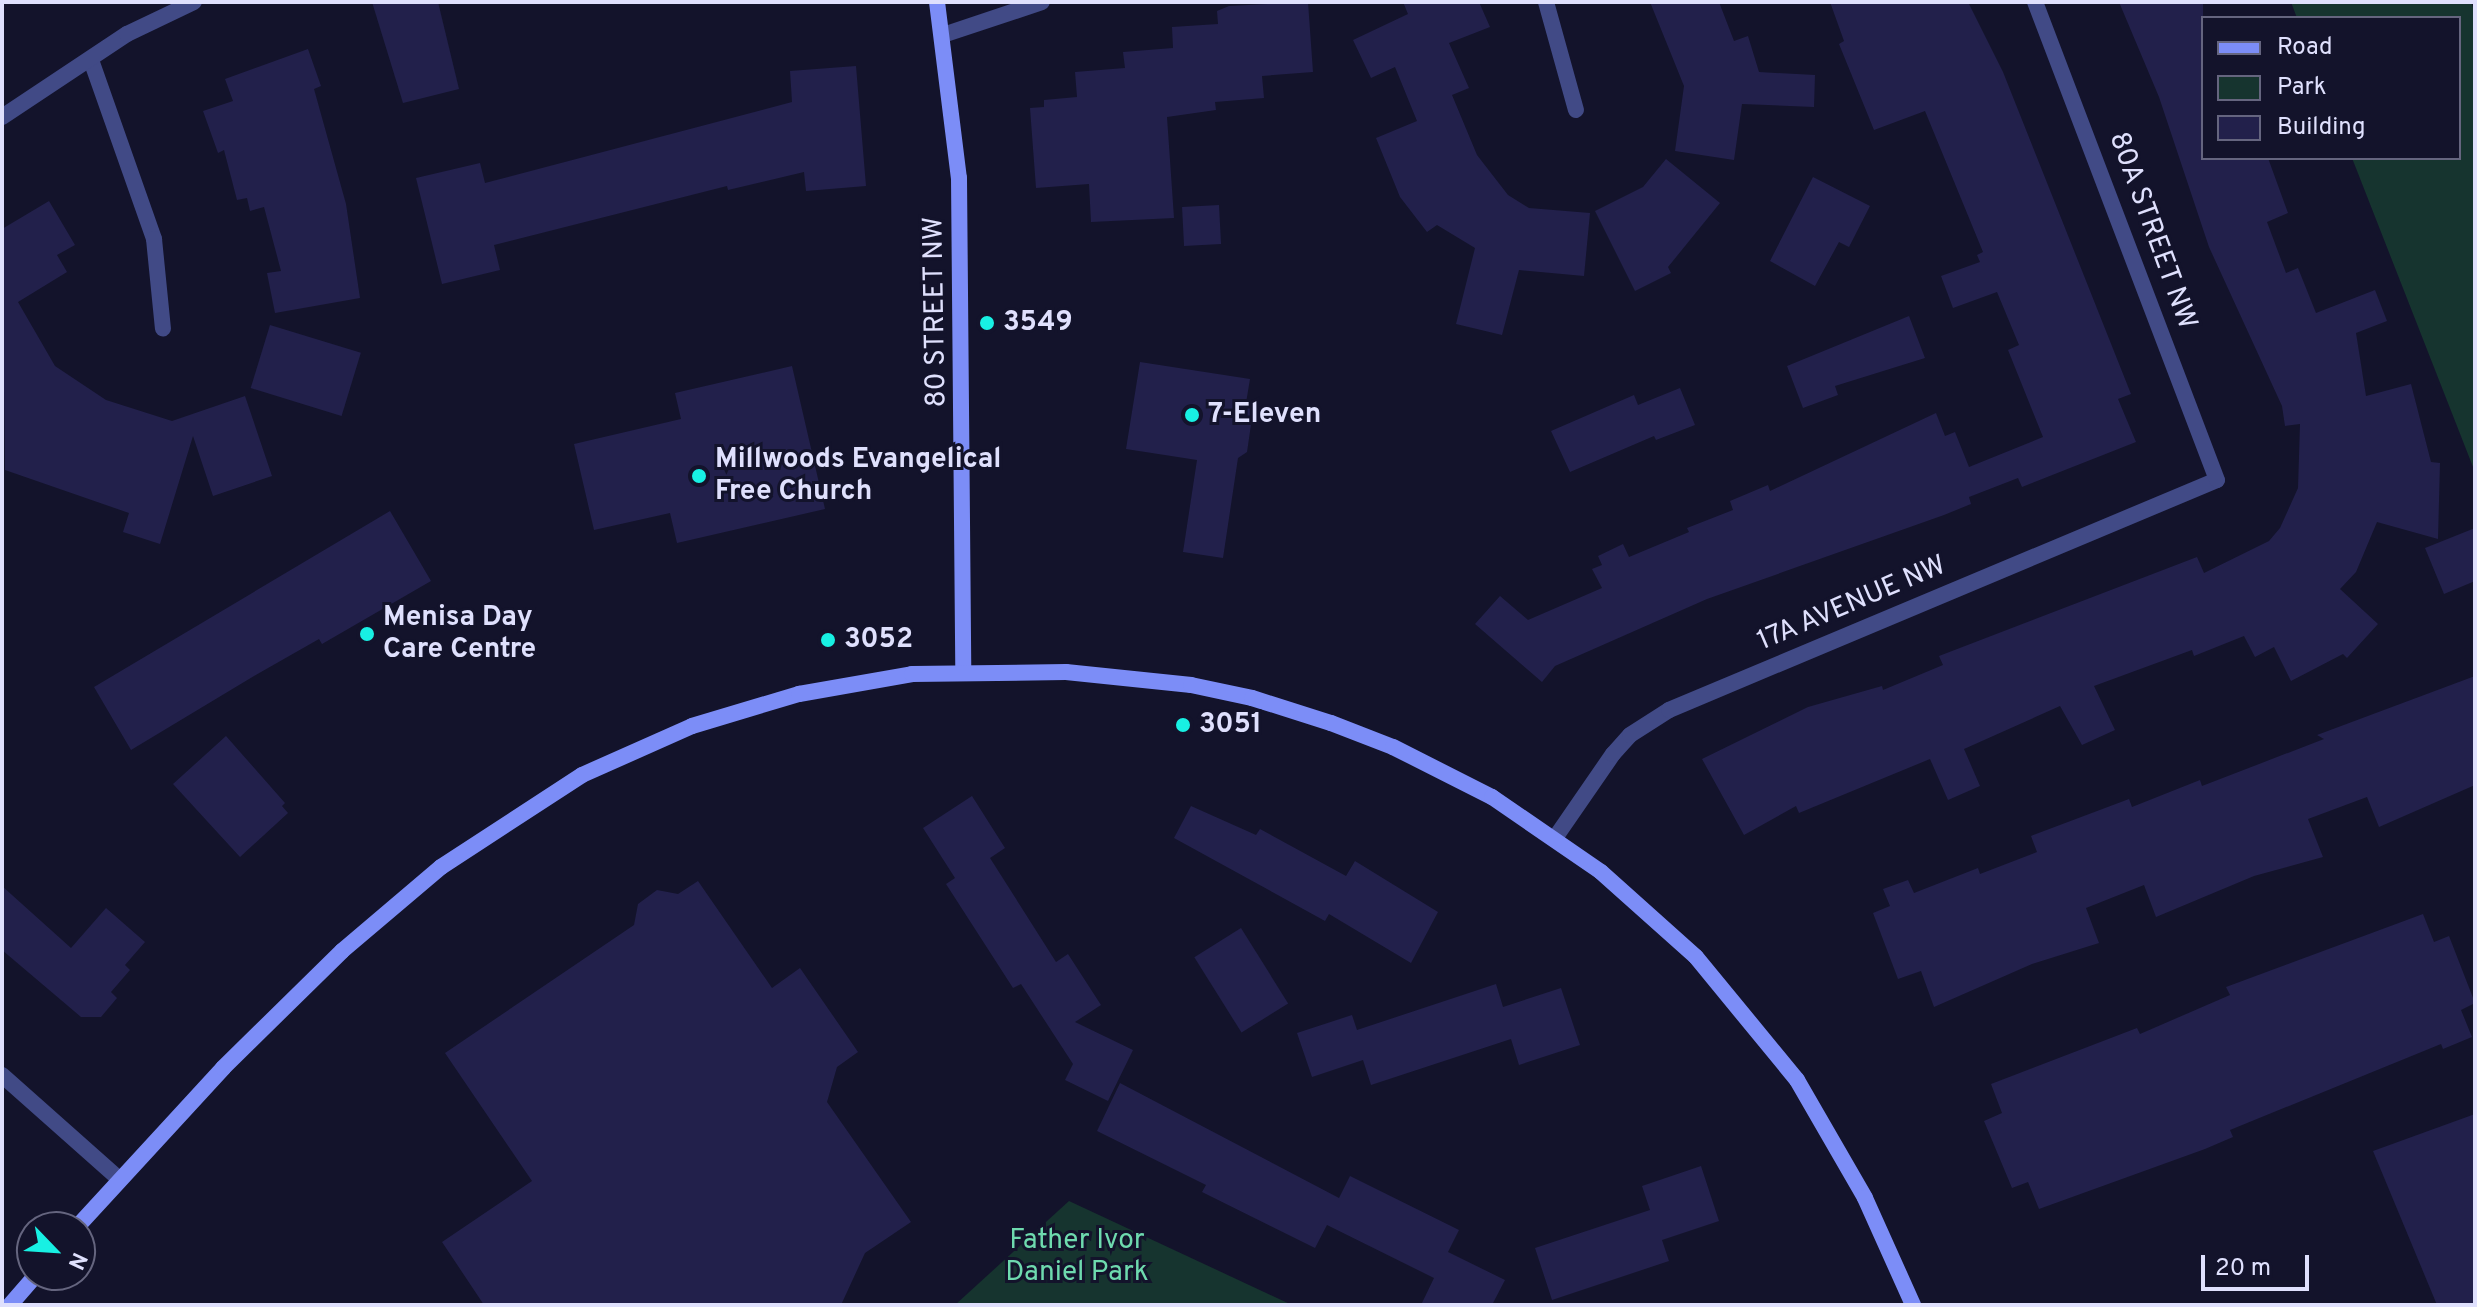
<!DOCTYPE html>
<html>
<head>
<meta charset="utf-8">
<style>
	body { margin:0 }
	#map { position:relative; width:2477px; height:1307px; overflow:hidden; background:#13132b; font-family:Overpass,sans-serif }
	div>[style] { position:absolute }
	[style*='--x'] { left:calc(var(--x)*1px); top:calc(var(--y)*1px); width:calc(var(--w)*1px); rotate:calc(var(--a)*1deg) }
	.green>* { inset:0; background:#16342f }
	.building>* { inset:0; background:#22204b; transform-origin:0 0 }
	.street>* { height:16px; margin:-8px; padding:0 8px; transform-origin:8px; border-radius:8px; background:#414a86 }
	.secondary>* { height:16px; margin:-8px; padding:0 8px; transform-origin:8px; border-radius:8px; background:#7c8df7 }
	.dots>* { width:22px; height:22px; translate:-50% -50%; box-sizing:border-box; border:4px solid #13132b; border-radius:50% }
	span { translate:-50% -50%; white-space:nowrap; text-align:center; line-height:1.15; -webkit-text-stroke:6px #13132b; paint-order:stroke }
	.street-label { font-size:28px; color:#dfe0fd }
	.poi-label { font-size:28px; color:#dfe0fd; font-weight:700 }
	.left { translate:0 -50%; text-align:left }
	.park-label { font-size:28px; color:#6edaae }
	.frame { position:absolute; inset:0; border:4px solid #dfe0fd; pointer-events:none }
	.legend { position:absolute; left:2201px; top:16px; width:260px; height:144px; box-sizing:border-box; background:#13132b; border:2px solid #65657f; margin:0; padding:10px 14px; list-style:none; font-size:24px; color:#dfe0fd }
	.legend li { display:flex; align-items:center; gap:16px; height:40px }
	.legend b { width:40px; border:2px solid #65657f }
	.north { position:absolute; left:16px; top:1211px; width:80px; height:80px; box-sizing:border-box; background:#13132b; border:2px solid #65657f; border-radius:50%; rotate:115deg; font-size:22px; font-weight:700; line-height:32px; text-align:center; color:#dfe0fd }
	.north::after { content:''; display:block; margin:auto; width:28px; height:36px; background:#18f0e3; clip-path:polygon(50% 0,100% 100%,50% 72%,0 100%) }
	.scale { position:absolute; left:2201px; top:1255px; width:108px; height:36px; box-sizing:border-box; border:4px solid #dfe0fd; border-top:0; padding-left:10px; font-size:24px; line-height:28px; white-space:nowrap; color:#dfe0fd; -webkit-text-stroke:6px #13132b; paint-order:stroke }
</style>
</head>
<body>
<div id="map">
	<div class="green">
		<div style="clip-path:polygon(2291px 2px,2471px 2px,2475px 13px,2475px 472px,2352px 158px,2459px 158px,2459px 18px,2297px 18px)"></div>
		<div style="clip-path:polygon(1069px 1201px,1292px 1305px,955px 1305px)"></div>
	</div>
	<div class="building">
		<div style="clip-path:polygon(372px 2px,438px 2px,459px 89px,403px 103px)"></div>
		<div style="clip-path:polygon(1308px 2px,1313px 72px,1262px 76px,1264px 98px,1215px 102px,1216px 110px,1167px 117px,1174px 218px,1091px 222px,1089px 184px,1036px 188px,1030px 108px,1044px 107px,1044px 100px,1077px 97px,1075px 72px,1125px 68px,1123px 52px,1173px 48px,1172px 27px,1218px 24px,1217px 11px,1229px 6px)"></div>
		<div style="clip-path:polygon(1403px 2px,1479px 2px,1490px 27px,1449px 43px,1469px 88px,1452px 95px,1477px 155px,1508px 195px,1529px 208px,1590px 213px,1584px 276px,1519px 270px,1502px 335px,1456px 324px,1475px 248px,1437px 225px,1427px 232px,1400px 197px,1376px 138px,1417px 121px,1395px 67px,1371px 78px,1353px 40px,1408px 14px)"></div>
		<div style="clip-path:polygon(1650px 2px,1719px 2px,1734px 41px,1748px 36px,1759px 72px,1815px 75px,1814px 107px,1742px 104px,1734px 160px,1675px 151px,1684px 86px)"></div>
		<div style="clip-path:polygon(1830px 2px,1968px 2px,2003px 72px,2131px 394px,2118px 399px,2136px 442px,2022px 487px,2018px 478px,1969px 497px,1971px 504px,1944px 515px,1707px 599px,1555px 666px,1542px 682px,1475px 624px,1500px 596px,1528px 620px,1602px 588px,1592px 569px,1602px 565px,1598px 556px,1623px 544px,1629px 557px,1689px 532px,1687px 528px,1733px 510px,1730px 501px,1768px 485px,1770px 491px,1936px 413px,1945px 436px,1955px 432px,1969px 467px,2043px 437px,2008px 350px,2019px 345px,1997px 292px,1953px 308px,1941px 276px,1980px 262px,1977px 255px,1983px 252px,1925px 111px,1874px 130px,1839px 44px,1844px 41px)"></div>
		<div style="clip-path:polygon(2119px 2px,2203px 2px,2203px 158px,2268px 158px,2288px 213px,2267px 222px,2286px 273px,2298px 268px,2316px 313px,2375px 290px,2387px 321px,2356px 333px,2366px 396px,2411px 384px,2431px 462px,2440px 463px,2438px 539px,2377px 522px,2356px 572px,2340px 589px,2378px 624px,2347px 658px,2343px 654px,2291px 681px,2274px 647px,2255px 657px,2244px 636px,2194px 656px,2192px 650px,2094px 686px,2115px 730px,2082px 745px,2060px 706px,1964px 749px,1980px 786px,1948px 800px,1930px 759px,1799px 813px,1796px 806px,1744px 835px,1702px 759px,1808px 707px,1882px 686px,1883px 690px,1943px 665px,1939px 656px,2197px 557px,2204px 573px,2269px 541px,2280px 528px,2298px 488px,2300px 424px,2285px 426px,2282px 406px,2209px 247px,2159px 97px)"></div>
		<div style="clip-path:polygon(308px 49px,321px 86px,314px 89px,346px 204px,360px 298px,275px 313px,267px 273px,281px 271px,264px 207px,250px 211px,247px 198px,237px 200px,224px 150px,218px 153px,203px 111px,233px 101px,225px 79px)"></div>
		<div style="clip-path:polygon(856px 66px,866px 186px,806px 191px,804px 172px,728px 190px,727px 186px,494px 245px,500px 270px,442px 284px,416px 178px,480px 163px,485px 183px,792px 102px,790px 71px)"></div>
		<div style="clip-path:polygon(1666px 159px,1720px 203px,1668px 267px,1671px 273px,1635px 291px,1595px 211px,1643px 187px)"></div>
		<div style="clip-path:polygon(1813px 177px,1870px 206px,1849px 247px,1839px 242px,1815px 286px,1770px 261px)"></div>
		<div style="clip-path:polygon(49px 201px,75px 245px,57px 255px,67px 272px,18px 302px,55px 366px,106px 400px,172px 421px,245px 396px,272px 476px,213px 496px,193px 436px,160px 544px,123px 532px,129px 513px,5px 470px,2px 229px)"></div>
		<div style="left:1219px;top:205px;width:39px;height:37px;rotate:87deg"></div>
		<div style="clip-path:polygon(1909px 316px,1925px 358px,1835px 386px,1838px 395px,1803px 408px,1787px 366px)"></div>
		<div style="left:270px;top:325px;width:95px;height:66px;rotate:17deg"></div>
		<div style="clip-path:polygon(1140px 362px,1250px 379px,1246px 403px,1254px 404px,1247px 452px,1238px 458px,1223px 558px,1183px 552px,1197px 460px,1126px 449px)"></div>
		<div style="clip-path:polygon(792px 366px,825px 509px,677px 543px,670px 513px,594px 530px,574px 444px,681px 419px,675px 393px)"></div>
		<div style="clip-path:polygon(1680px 388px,1695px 425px,1656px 440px,1654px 436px,1570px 472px,1551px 431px,1634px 395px,1638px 405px)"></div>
		<div style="clip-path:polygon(390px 511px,431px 581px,322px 644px,319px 639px,254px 676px,131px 750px,94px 687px)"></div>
		<div style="clip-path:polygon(2475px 528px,2475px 581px,2444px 594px,2425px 548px)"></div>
		<div style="clip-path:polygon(2475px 676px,2475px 785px,2379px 827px,2367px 797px,2308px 819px,2323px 857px,2254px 876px,2156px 917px,2144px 885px,2086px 908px,2099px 943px,2032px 964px,1934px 1007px,1921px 971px,1898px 979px,1873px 913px,1890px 906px,1883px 889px,1908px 880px,1914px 893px,1978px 868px,1980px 874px,2037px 852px,2031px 836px,2129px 799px,2132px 807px,2200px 780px,2202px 786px,2324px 739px,2317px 735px)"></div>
		<div style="clip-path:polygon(226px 736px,285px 803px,282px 806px,288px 813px,240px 857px,173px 784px)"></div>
		<div style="clip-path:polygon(972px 796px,1005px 848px,990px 858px,1056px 962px,1068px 954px,1101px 1005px,1075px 1022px,1133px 1050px,1108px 1101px,1065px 1080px,1073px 1064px,1021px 984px,1013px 988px,946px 884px,955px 878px,923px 828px)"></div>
		<div style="clip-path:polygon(1191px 806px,1256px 835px,1260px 829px,1346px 876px,1355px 861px,1438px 912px,1411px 963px,1329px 914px,1325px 921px,1174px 838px)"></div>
		<div style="clip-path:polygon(698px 881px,772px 988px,800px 968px,858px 1052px,837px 1067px,827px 1102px,911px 1222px,865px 1253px,841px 1305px,484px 1305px,442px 1242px,532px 1181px,445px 1053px,634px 925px,638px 904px,657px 890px,678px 894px)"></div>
		<div style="clip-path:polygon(2px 886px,71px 948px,106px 908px,145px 942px,125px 965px,130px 970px,111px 992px,117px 998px,101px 1017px,81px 1017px,2px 950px)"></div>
		<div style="clip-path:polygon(2423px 914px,2434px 942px,2449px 936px,2475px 1003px,2461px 1010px,2472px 1037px,2443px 1049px,2441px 1044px,2230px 1130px,2233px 1137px,2205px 1149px,2039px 1209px,2028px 1182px,2012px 1188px,1984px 1121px,2002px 1113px,1991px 1084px,2137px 1028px,2140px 1034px,2230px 995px,2226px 987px)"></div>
		<div style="left:1241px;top:928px;width:89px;height:55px;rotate:58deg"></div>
		<div style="clip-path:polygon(1496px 984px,1503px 1007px,1561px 988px,1580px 1045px,1519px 1065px,1511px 1039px,1371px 1085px,1363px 1060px,1312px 1077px,1297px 1033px,1352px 1015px,1357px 1030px)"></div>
		<div style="clip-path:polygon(1120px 1083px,1339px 1198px,1350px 1176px,1459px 1230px,1448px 1252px,1505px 1280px,1492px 1305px,1421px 1305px,1434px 1278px,1327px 1225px,1315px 1248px,1202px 1192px,1206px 1185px,1097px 1131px)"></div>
		<div style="clip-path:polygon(2475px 1114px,2475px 1305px,2437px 1305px,2373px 1151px)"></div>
		<div style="clip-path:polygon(1701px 1166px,1719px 1221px,1662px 1240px,1669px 1261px,1552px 1300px,1535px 1248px,1650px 1210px,1642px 1186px)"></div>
	</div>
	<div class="street">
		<div style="--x:1546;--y:2;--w:112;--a:74.5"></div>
		<div style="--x:943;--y:35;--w:104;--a:-18.4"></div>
		<div style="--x:91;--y:60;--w:190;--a:70.6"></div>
		<div style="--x:154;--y:239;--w:90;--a:84.3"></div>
		<div style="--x:2;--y:117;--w:150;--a:-33.6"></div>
		<div style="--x:127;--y:34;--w:74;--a:-25.5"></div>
		<div style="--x:1555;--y:838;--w:102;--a:-55.4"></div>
		<div style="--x:1613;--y:754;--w:25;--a:-48"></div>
		<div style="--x:1630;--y:735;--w:46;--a:-32.7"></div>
		<div style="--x:1669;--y:710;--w:594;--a:-22.77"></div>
		<div style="--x:2217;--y:480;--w:511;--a:-110.84"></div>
		<div style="--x:2;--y:1075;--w:157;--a:41.6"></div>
	</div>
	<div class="secondary">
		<div style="--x:937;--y:2;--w:177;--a:82.9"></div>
		<div style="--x:959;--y:178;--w:494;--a:89.5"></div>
		<div style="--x:77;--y:1227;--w:216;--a:-47.4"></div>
		<div style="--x:223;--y:1068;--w:167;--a:-44.5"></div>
		<div style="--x:342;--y:951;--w:130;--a:-40.3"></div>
		<div style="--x:441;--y:867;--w:168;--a:-33.1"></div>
		<div style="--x:582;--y:775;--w:120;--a:-24"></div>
		<div style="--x:692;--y:726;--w:112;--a:-16.7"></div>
		<div style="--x:799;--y:694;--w:115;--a:-10"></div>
		<div style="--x:912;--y:674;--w:154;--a:-0.7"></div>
		<div style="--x:1066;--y:672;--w:126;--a:5.9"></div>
		<div style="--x:1191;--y:685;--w:62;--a:12"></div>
		<div style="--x:1252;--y:698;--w:83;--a:17.6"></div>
		<div style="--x:1331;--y:723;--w:66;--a:21.2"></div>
		<div style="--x:1393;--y:747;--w:111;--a:26.8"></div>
		<div style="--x:1492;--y:797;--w:132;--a:34.5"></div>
		<div style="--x:1601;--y:872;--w:127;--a:41.8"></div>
		<div style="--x:1696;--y:957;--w:159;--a:50.6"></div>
		<div style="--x:1797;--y:1080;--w:136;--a:60"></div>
		<div style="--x:1865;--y:1198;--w:117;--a:65.8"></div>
		<div style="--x:10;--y:1305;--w:40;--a:-49"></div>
	</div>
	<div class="dots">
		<div style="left:987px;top:323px;background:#18f0e3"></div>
		<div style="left:1192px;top:415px;background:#18f0e3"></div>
		<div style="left:699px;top:476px;background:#18f0e3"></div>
		<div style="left:367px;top:634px;background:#18f0e3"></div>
		<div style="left:828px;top:640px;background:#18f0e3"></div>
		<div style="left:1183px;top:725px;background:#18f0e3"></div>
	</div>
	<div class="street-label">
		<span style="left:2152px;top:231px;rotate:70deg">80A STREET NW</span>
		<span style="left:936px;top:312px;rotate:-91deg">80 STREET NW</span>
		<span style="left:1852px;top:604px;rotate:-23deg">17A AVENUE NW</span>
	</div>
	<div class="poi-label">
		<span class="left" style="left:1003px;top:323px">3549</span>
		<span class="left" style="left:1208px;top:415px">7-Eleven</span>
		<span class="left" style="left:715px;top:476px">Millwoods Evangelical<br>Free Church</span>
		<span class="left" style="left:383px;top:634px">Menisa Day<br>Care Centre</span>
		<span class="left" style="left:844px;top:640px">3052</span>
		<span class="left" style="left:1199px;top:725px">3051</span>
	</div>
	<div class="park-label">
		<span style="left:1077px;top:1257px">Father Ivor<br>Daniel Park</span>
	</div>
	<div class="frame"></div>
	<ul class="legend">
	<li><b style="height:10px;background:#7c8df7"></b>Road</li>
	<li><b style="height:22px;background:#16342f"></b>Park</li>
	<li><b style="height:22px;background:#22204b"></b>Building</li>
	</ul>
	<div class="north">N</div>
	<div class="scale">20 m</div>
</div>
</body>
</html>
